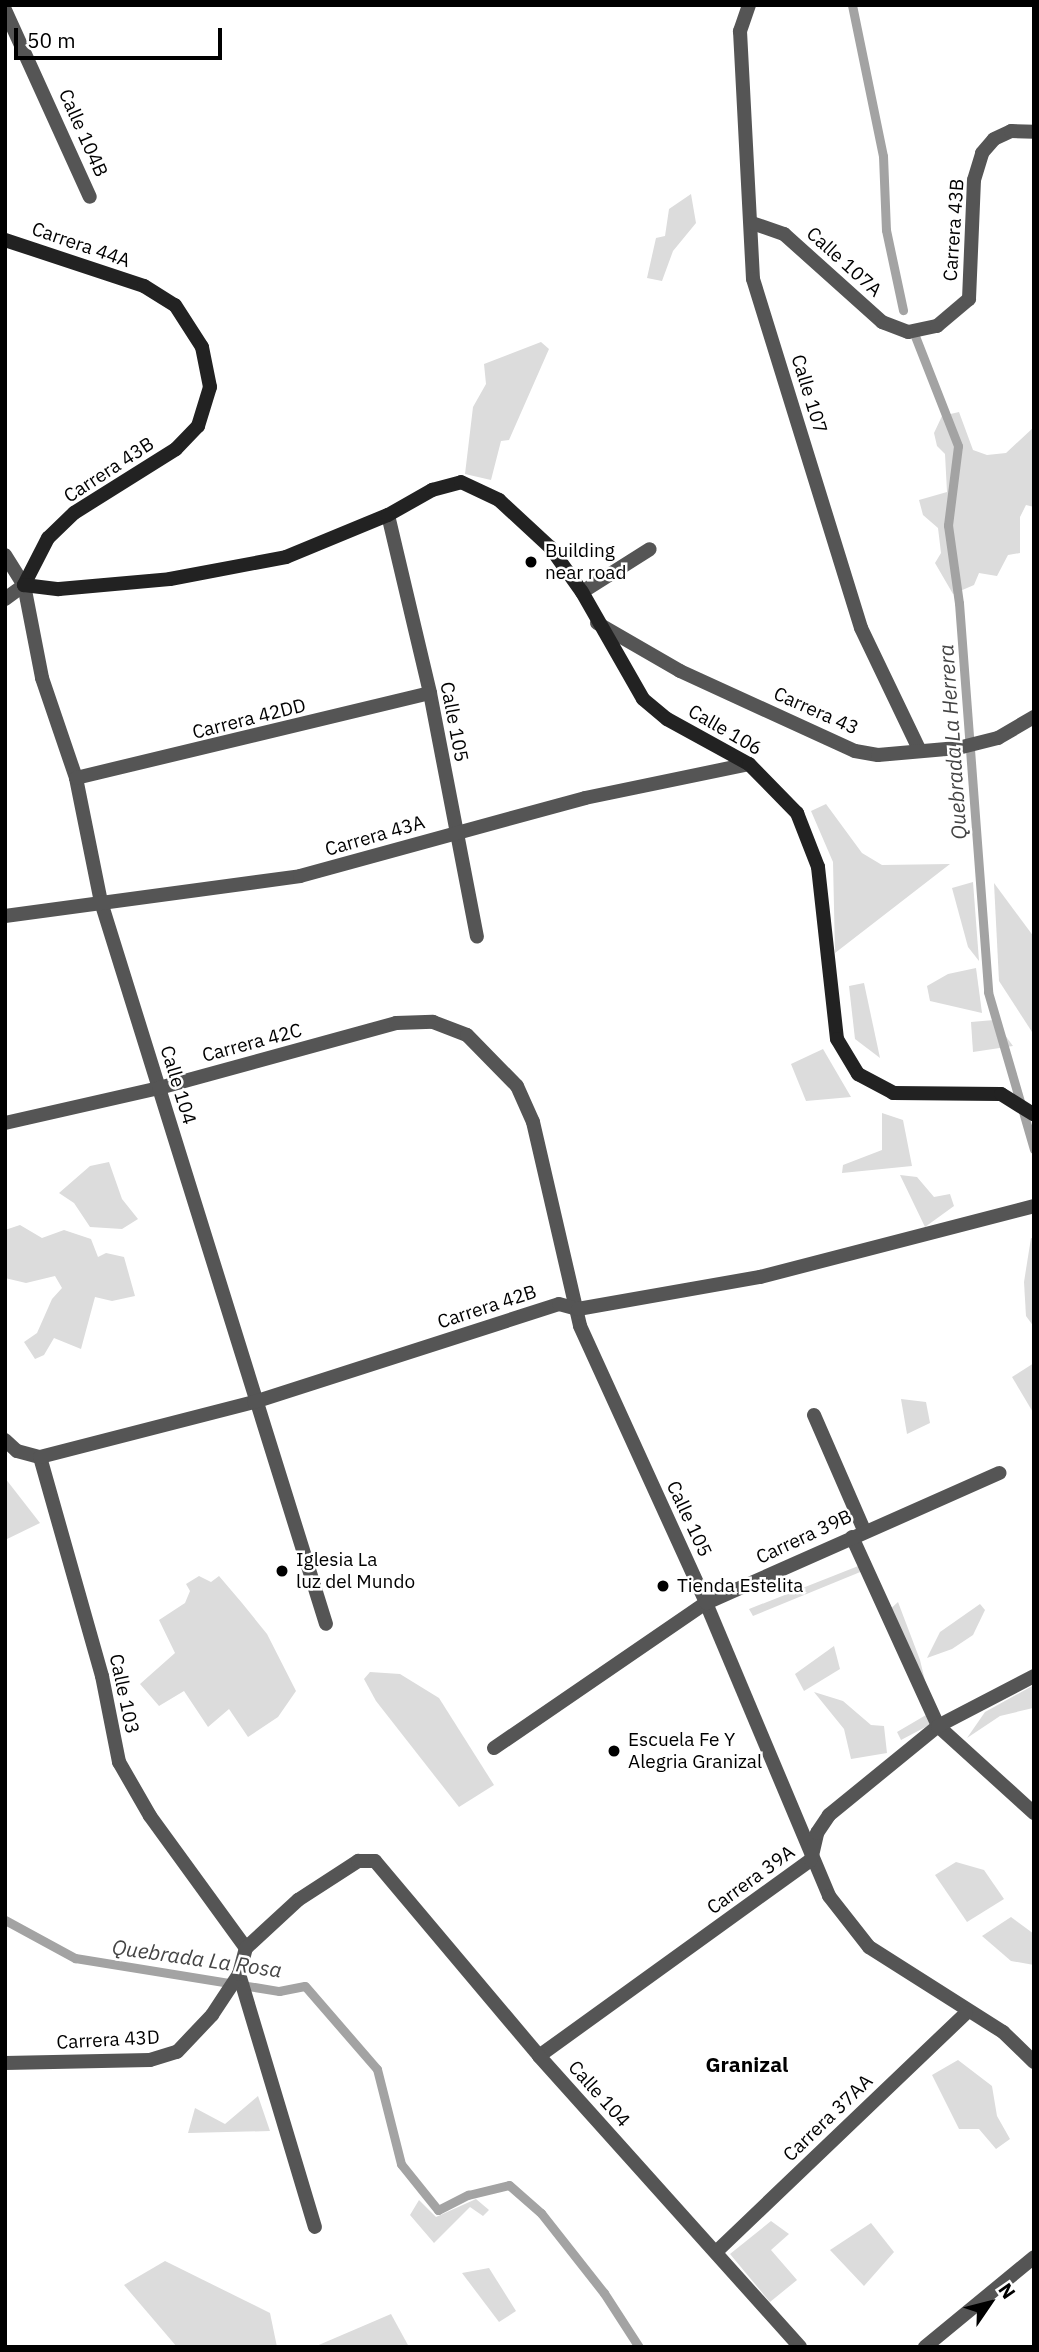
<!DOCTYPE html>
<html>
<head>
<meta charset="utf-8">
<style>
	body { margin:0 }
	#map { position:relative; width:1039px; height:2352px; overflow:hidden; background:#fff; font-family:"IBM Plex Sans",sans-serif }
	div>[style] { position:absolute }
	[style*='--x'] { left:calc(var(--x)*1px); top:calc(var(--y)*1px); width:calc(var(--w)*1px); rotate:calc(var(--a)*1deg) }
	.green>* { inset:0; background:#dcdcdc }
	.stream>* { height:9px; margin:-4.5px; padding:0 4.5px; transform-origin:4.5px; border-radius:4.5px; background:#a3a3a3 }
	.street>* { height:14px; margin:-7px; padding:0 7px; transform-origin:7px; border-radius:7px; background:#555 }
	.secondary>* { height:14px; margin:-7px; padding:0 7px; transform-origin:7px; border-radius:7px; background:#222 }
	.dots>* { width:19px; height:19px; translate:-50% -50%; box-sizing:border-box; border:4px solid #fff; border-radius:50% }
	span { translate:-50% -50%; white-space:nowrap; text-align:center; line-height:1.15; -webkit-text-stroke:5px #fff; paint-order:stroke }
	.street-label { font-size:19px; color:#000 }
	.poi-label { font-size:19px; color:#000 }
	.left { translate:0 -50%; text-align:left }
	.water-label { font-size:21px; color:#444; font-style:italic }
	.neighbourhood-label { font-size:21px; color:#000; font-weight:700 }
	.frame { position:absolute; inset:0; border:7px solid #000; pointer-events:none }
	.north { position:absolute; left:955px; top:2268px; width:70px; height:70px; -webkit-text-stroke:5px #fff; paint-order:stroke; rotate:55deg; font-size:19px; font-weight:700; line-height:28px; text-align:center; color:#000 }
	.north::after { content:''; display:block; margin:auto; width:24px; height:32px; background:#000; clip-path:polygon(50% 0,100% 100%,50% 72%,0 100%) }
	.scale { position:absolute; left:14px; top:28px; width:208px; height:32px; box-sizing:border-box; border:4px solid #000; border-top:0; padding-left:9px; font-size:21px; line-height:24px; white-space:nowrap; color:#000; -webkit-text-stroke:5px #fff; paint-order:stroke }
</style>
</head>
<body>
<div id="map">
	<div class="green">
		<div style="clip-path:polygon(691px 194px,696px 223px,673px 251px,662px 281px,647px 278px,656px 238px,665px 236px,669px 209px)"></div>
		<div style="clip-path:polygon(541px 342px,549px 349px,509px 440px,501px 441px,491px 480px,465px 474px,473px 407px,486px 384px,484px 364px)"></div>
		<div style="clip-path:polygon(959px 412px,973px 450px,987px 455px,1006px 453px,1034px 427px,1034px 507px,1026px 505px,1020px 517px,1020px 553px,1008px 555px,997px 576px,979px 573px,974px 585px,953px 594px,935px 563px,941px 553px,938px 528px,923px 515px,919px 500px,947px 492px,945px 454px,937px 446px,934px 433px,942px 416px)"></div>
		<div style="clip-path:polygon(826px 804px,862px 853px,882px 865px,950px 864px,835px 953px,833px 862px,811px 811px)"></div>
		<div style="clip-path:polygon(973px 882px,979px 961px,968px 947px,952px 888px)"></div>
		<div style="clip-path:polygon(994px 883px,1034px 937px,1034px 1035px,999px 981px)"></div>
		<div style="clip-path:polygon(976px 968px,982px 1013px,930px 1001px,927px 986px,948px 974px)"></div>
		<div style="clip-path:polygon(864px 983px,880px 1058px,855px 1039px,849px 986px)"></div>
		<div style="clip-path:polygon(994px 1020px,1013px 1046px,973px 1052px,971px 1022px)"></div>
		<div style="clip-path:polygon(823px 1049px,851px 1097px,806px 1101px,791px 1064px)"></div>
		<div style="clip-path:polygon(882px 1113px,903px 1120px,912px 1166px,842px 1173px,843px 1165px,882px 1150px)"></div>
		<div style="clip-path:polygon(109px 1162px,122px 1199px,138px 1219px,122px 1229px,90px 1227px,74px 1203px,59px 1193px,90px 1166px)"></div>
		<div style="clip-path:polygon(900px 1175px,917px 1177px,934px 1197px,950px 1194px,954px 1206px,925px 1227px)"></div>
		<div style="clip-path:polygon(20px 1225px,42px 1238px,64px 1230px,91px 1239px,98px 1257px,106px 1253px,124px 1257px,135px 1296px,112px 1301px,95px 1297px,81px 1349px,54px 1338px,44px 1355px,35px 1359px,24px 1342px,37px 1333px,52px 1299px,62px 1288px,55px 1276px,26px 1283px,5px 1278px,5px 1230px)"></div>
		<div style="clip-path:polygon(1031px 1238px,1034px 1239px,1034px 1327px,1026px 1316px,1024px 1282px)"></div>
		<div style="clip-path:polygon(1034px 1363px,1034px 1414px,1012px 1377px)"></div>
		<div style="clip-path:polygon(901px 1399px,926px 1402px,930px 1423px,907px 1434px)"></div>
		<div style="clip-path:polygon(5px 1478px,40px 1523px,5px 1540px)"></div>
		<div style="clip-path:polygon(871px 1561px,870px 1568px,753px 1616px,749px 1609px)"></div>
		<div style="clip-path:polygon(199px 1576px,211px 1582px,219px 1576px,242px 1603px,267px 1634px,296px 1691px,278px 1717px,248px 1737px,229px 1709px,208px 1727px,184px 1691px,159px 1706px,140px 1684px,175px 1653px,159px 1620px,185px 1603px,190px 1591px,186px 1584px)"></div>
		<div style="clip-path:polygon(898px 1602px,920px 1660px,935px 1722px,901px 1740px,897px 1732px,926px 1715px,886px 1613px)"></div>
		<div style="clip-path:polygon(980px 1604px,985px 1610px,973px 1635px,952px 1649px,927px 1658px,940px 1632px)"></div>
		<div style="clip-path:polygon(834px 1646px,840px 1669px,804px 1691px,795px 1674px)"></div>
		<div style="clip-path:polygon(370px 1672px,400px 1674px,439px 1698px,494px 1785px,459px 1807px,376px 1701px,364px 1679px)"></div>
		<div style="clip-path:polygon(1034px 1685px,1033px 1708px,1000px 1716px,967px 1738px,985px 1712px)"></div>
		<div style="clip-path:polygon(814px 1692px,843px 1701px,871px 1725px,884px 1726px,887px 1753px,851px 1759px,844px 1729px)"></div>
		<div style="clip-path:polygon(956px 1862px,984px 1870px,1004px 1899px,967px 1922px,935px 1875px)"></div>
		<div style="clip-path:polygon(1011px 1917px,1034px 1934px,1034px 1965px,1011px 1961px,982px 1936px)"></div>
		<div style="clip-path:polygon(958px 2060px,992px 2086px,997px 2116px,1010px 2139px,996px 2149px,979px 2129px,959px 2129px,932px 2075px)"></div>
		<div style="clip-path:polygon(258px 2096px,270px 2131px,188px 2133px,195px 2108px,225px 2124px)"></div>
		<div style="clip-path:polygon(476px 2199px,489px 2210px,483px 2216px,470px 2207px,434px 2243px,410px 2215px,419px 2200px,436px 2217px)"></div>
		<div style="clip-path:polygon(771px 2221px,789px 2234px,771px 2250px,797px 2280px,770px 2302px,730px 2254px)"></div>
		<div style="clip-path:polygon(871px 2223px,894px 2252px,864px 2286px,830px 2250px)"></div>
		<div style="clip-path:polygon(165px 2261px,270px 2313px,277px 2347px,177px 2347px,124px 2285px)"></div>
		<div style="clip-path:polygon(489px 2268px,516px 2311px,499px 2322px,462px 2273px)"></div>
		<div style="clip-path:polygon(391px 2314px,409px 2347px,314px 2347px)"></div>
	</div>
	<div class="stream">
		<div style="--x:852;--y:5;--w:154;--a:78.4"></div>
		<div style="--x:883;--y:156;--w:74;--a:87.7"></div>
		<div style="--x:886;--y:230;--w:82;--a:78"></div>
		<div style="--x:915;--y:336;--w:118;--a:68.6"></div>
		<div style="--x:958;--y:446;--w:80;--a:97.2"></div>
		<div style="--x:948;--y:525;--w:79;--a:82"></div>
		<div style="--x:959;--y:603;--w:390;--a:85.7"></div>
		<div style="--x:988;--y:992;--w:164;--a:73.7"></div>
		<div style="--x:5;--y:1920;--w:80;--a:28.5"></div>
		<div style="--x:75;--y:1958;--w:207;--a:9.2"></div>
		<div style="--x:279;--y:1991;--w:26;--a:-11"></div>
		<div style="--x:305;--y:1986;--w:110;--a:49.1"></div>
		<div style="--x:377;--y:2069;--w:98;--a:75.8"></div>
		<div style="--x:401;--y:2164;--w:59;--a:51.2"></div>
		<div style="--x:438;--y:2210;--w:34;--a:-27"></div>
		<div style="--x:468;--y:2195;--w:42;--a:-13.7"></div>
		<div style="--x:509;--y:2185;--w:43;--a:41.2"></div>
		<div style="--x:541;--y:2213;--w:102;--a:51.8"></div>
		<div style="--x:604;--y:2293;--w:64;--a:57.1"></div>
	</div>
	<div class="street">
		<div style="--x:749;--y:5;--w:28;--a:109"></div>
		<div style="--x:740;--y:31;--w:248;--a:87"></div>
		<div style="--x:753;--y:279;--w:365;--a:72.8"></div>
		<div style="--x:861;--y:628;--w:136;--a:64.4"></div>
		<div style="--x:5;--y:10;--w:205;--a:65.6"></div>
		<div style="--x:752;--y:223;--w:34;--a:19"></div>
		<div style="--x:784;--y:234;--w:132;--a:41.9"></div>
		<div style="--x:882;--y:322;--w:28;--a:21"></div>
		<div style="--x:908;--y:332;--w:30;--a:-12"></div>
		<div style="--x:937;--y:326;--w:42;--a:-40.2"></div>
		<div style="--x:969;--y:299;--w:119;--a:-87.6"></div>
		<div style="--x:974;--y:180;--w:28;--a:-73"></div>
		<div style="--x:982;--y:153;--w:18;--a:-49"></div>
		<div style="--x:994;--y:139;--w:19;--a:-25"></div>
		<div style="--x:1011;--y:131;--w:23;--a:2"></div>
		<div style="--x:388;--y:515;--w:183;--a:76.7"></div>
		<div style="--x:430;--y:693;--w:248;--a:79.1"></div>
		<div style="--x:5;--y:555;--w:36;--a:58"></div>
		<div style="--x:24;--y:585;--w:95;--a:79"></div>
		<div style="--x:42;--y:678;--w:106;--a:71.2"></div>
		<div style="--x:76;--y:778;--w:126;--a:78.6"></div>
		<div style="--x:101;--y:902;--w:756;--a:72.69"></div>
		<div style="--x:582;--y:592;--w:80;--a:-32.3"></div>
		<div style="--x:5;--y:599;--w:24;--a:-36"></div>
		<div style="--x:597;--y:623;--w:96;--a:30"></div>
		<div style="--x:680;--y:671;--w:192;--a:24.6"></div>
		<div style="--x:855;--y:751;--w:23;--a:10"></div>
		<div style="--x:878;--y:755;--w:80;--a:-5"></div>
		<div style="--x:958;--y:748;--w:41;--a:-14"></div>
		<div style="--x:998;--y:738;--w:42;--a:-30.3"></div>
		<div style="--x:76;--y:778;--w:364;--a:-13.5"></div>
		<div style="--x:5;--y:916;--w:298;--a:-7.7"></div>
		<div style="--x:300;--y:876;--w:295;--a:-15.3"></div>
		<div style="--x:585;--y:798;--w:167;--a:-11.7"></div>
		<div style="--x:5;--y:1123;--w:158;--a:-12.8"></div>
		<div style="--x:159;--y:1088;--w:246;--a:-15.3"></div>
		<div style="--x:396;--y:1023;--w:37;--a:-2"></div>
		<div style="--x:433;--y:1022;--w:36;--a:21"></div>
		<div style="--x:467;--y:1035;--w:71;--a:45.6"></div>
		<div style="--x:517;--y:1086;--w:39;--a:66"></div>
		<div style="--x:533;--y:1122;--w:209;--a:77"></div>
		<div style="--x:580;--y:1326;--w:304;--a:65.5"></div>
		<div style="--x:706;--y:1603;--w:318;--a:67.2"></div>
		<div style="--x:829;--y:1896;--w:65;--a:51.9"></div>
		<div style="--x:869;--y:1947;--w:159;--a:32.4"></div>
		<div style="--x:1003;--y:2032;--w:43;--a:44.1"></div>
		<div style="--x:814;--y:1415;--w:125;--a:66.5"></div>
		<div style="--x:5;--y:1440;--w:16;--a:43"></div>
		<div style="--x:17;--y:1451;--w:24;--a:15"></div>
		<div style="--x:40;--y:1457;--w:228;--a:74.2"></div>
		<div style="--x:102;--y:1676;--w:88;--a:78.8"></div>
		<div style="--x:119;--y:1762;--w:62;--a:60.1"></div>
		<div style="--x:150;--y:1816;--w:163;--a:54"></div>
		<div style="--x:40;--y:1457;--w:221;--a:-14.4"></div>
		<div style="--x:254;--y:1402;--w:320;--a:-17.8"></div>
		<div style="--x:559;--y:1304;--w:20;--a:15"></div>
		<div style="--x:578;--y:1309;--w:185;--a:-10"></div>
		<div style="--x:760;--y:1277;--w:283;--a:-14.5"></div>
		<div style="--x:852;--y:1537;--w:208;--a:65.5"></div>
		<div style="--x:938;--y:1726;--w:130;--a:42.2"></div>
		<div style="--x:494;--y:1748;--w:257;--a:-34.4"></div>
		<div style="--x:706;--y:1603;--w:321;--a:-23.9"></div>
		<div style="--x:239;--y:1974;--w:264;--a:73.3"></div>
		<div style="--x:539;--y:2056;--w:335;--a:-35.8"></div>
		<div style="--x:811;--y:1860;--w:28;--a:-77"></div>
		<div style="--x:817;--y:1833;--w:22;--a:-56"></div>
		<div style="--x:829;--y:1815;--w:141;--a:-39.2"></div>
		<div style="--x:938;--y:1726;--w:108;--a:-27.5"></div>
		<div style="--x:5;--y:2063;--w:145;--a:-1.2"></div>
		<div style="--x:150;--y:2060;--w:28;--a:-17"></div>
		<div style="--x:177;--y:2052;--w:51;--a:-46.6"></div>
		<div style="--x:212;--y:2015;--w:49;--a:-56.6"></div>
		<div style="--x:239;--y:1974;--w:27;--a:-75"></div>
		<div style="--x:246;--y:1948;--w:71;--a:-42.7"></div>
		<div style="--x:298;--y:1900;--w:72;--a:-33"></div>
		<div style="--x:358;--y:1861;--w:17;--a:0"></div>
		<div style="--x:375;--y:1861;--w:255;--a:49.9"></div>
		<div style="--x:539;--y:2056;--w:391;--a:48.1"></div>
		<div style="--x:716;--y:2252;--w:346;--a:-43.7"></div>
		<div style="--x:925;--y:2347;--w:141;--a:-39.5"></div>
	</div>
	<div class="secondary">
		<div style="--x:5;--y:240;--w:146;--a:18.3"></div>
		<div style="--x:144;--y:286;--w:36;--a:32"></div>
		<div style="--x:175;--y:305;--w:50;--a:57.3"></div>
		<div style="--x:202;--y:347;--w:41;--a:78.7"></div>
		<div style="--x:210;--y:387;--w:41;--a:107.1"></div>
		<div style="--x:198;--y:426;--w:32;--a:134"></div>
		<div style="--x:176;--y:449;--w:120;--a:147.9"></div>
		<div style="--x:74;--y:513;--w:36;--a:136"></div>
		<div style="--x:48;--y:538;--w:53;--a:117.1"></div>
		<div style="--x:24;--y:585;--w:35;--a:7"></div>
		<div style="--x:59;--y:589;--w:111;--a:-5.1"></div>
		<div style="--x:170;--y:579;--w:118;--a:-10.7"></div>
		<div style="--x:286;--y:557;--w:110;--a:-22.4"></div>
		<div style="--x:388;--y:515;--w:51;--a:-29.6"></div>
		<div style="--x:432;--y:490;--w:30;--a:-15"></div>
		<div style="--x:461;--y:482;--w:42;--a:25.3"></div>
		<div style="--x:499;--y:500;--w:69;--a:42.7"></div>
		<div style="--x:550;--y:547;--w:55;--a:54.6"></div>
		<div style="--x:582;--y:592;--w:123;--a:60.3"></div>
		<div style="--x:643;--y:699;--w:31;--a:40"></div>
		<div style="--x:667;--y:719;--w:94;--a:28.8"></div>
		<div style="--x:749;--y:764;--w:69;--a:45.6"></div>
		<div style="--x:797;--y:813;--w:58;--a:68.7"></div>
		<div style="--x:818;--y:867;--w:173;--a:83.7"></div>
		<div style="--x:837;--y:1039;--w:41;--a:59"></div>
		<div style="--x:858;--y:1074;--w:40;--a:28"></div>
		<div style="--x:893;--y:1093;--w:108;--a:0.5"></div>
		<div style="--x:1001;--y:1094;--w:39;--a:32"></div>
	</div>
	<div class="dots">
		<div style="left:531px;top:562px;background:#000"></div>
		<div style="left:282px;top:1571px;background:#000"></div>
		<div style="left:663px;top:1586px;background:#000"></div>
		<div style="left:614px;top:1751px;background:#000"></div>
	</div>
	<div class="street-label">
		<span style="left:83px;top:133px;rotate:66deg">Calle 104B</span>
		<span style="left:954px;top:230px;rotate:-86deg">Carrera 43B</span>
		<span style="left:81px;top:245px;rotate:19deg">Carrera 44A</span>
		<span style="left:844px;top:262px;rotate:42deg">Calle 107A</span>
		<span style="left:809px;top:394px;rotate:73deg">Calle 107</span>
		<span style="left:109px;top:470px;rotate:-33deg">Carrera 43B</span>
		<span style="left:816px;top:711px;rotate:24deg">Carrera 43</span>
		<span style="left:249px;top:719px;rotate:-14deg">Carrera 42DD</span>
		<span style="left:454px;top:722px;rotate:79deg">Calle 105</span>
		<span style="left:725px;top:730px;rotate:30deg">Calle 106</span>
		<span style="left:375px;top:836px;rotate:-16deg">Carrera 43A</span>
		<span style="left:252px;top:1043px;rotate:-15deg">Carrera 42C</span>
		<span style="left:178px;top:1085px;rotate:73deg">Calle 104</span>
		<span style="left:487px;top:1307px;rotate:-18deg">Carrera 42B</span>
		<span style="left:689px;top:1519px;rotate:65deg">Calle 105</span>
		<span style="left:804px;top:1537px;rotate:-25deg">Carrera 39B</span>
		<span style="left:124px;top:1694px;rotate:78deg">Calle 103</span>
		<span style="left:751px;top:1880px;rotate:-36deg">Carrera 39A</span>
		<span style="left:108px;top:2040px;rotate:-3deg">Carrera 43D</span>
		<span style="left:599px;top:2094px;rotate:48deg">Calle 104</span>
		<span style="left:828px;top:2118px;rotate:-44deg">Carrera 37AA</span>
	</div>
	<div class="poi-label">
		<span class="left" style="left:545px;top:562px">Building<br>near road</span>
		<span class="left" style="left:296px;top:1571px">Iglesia La<br>luz del Mundo</span>
		<span class="left" style="left:677px;top:1586px">Tienda Estelita</span>
		<span class="left" style="left:628px;top:1751px">Escuela Fe Y<br>Alegria Granizal</span>
	</div>
	<div class="water-label">
		<span style="left:952px;top:742px;rotate:-94deg">Quebrada La Herrera</span>
		<span style="left:197px;top:1958px;rotate:8deg">Quebrada La Rosa</span>
	</div>
	<div class="neighbourhood-label">
		<span style="left:747px;top:2064px">Granizal</span>
	</div>
	<div class="frame"></div>
	<div class="north">N</div>
	<div class="scale">50 m</div>
</div>
</body>
</html>
